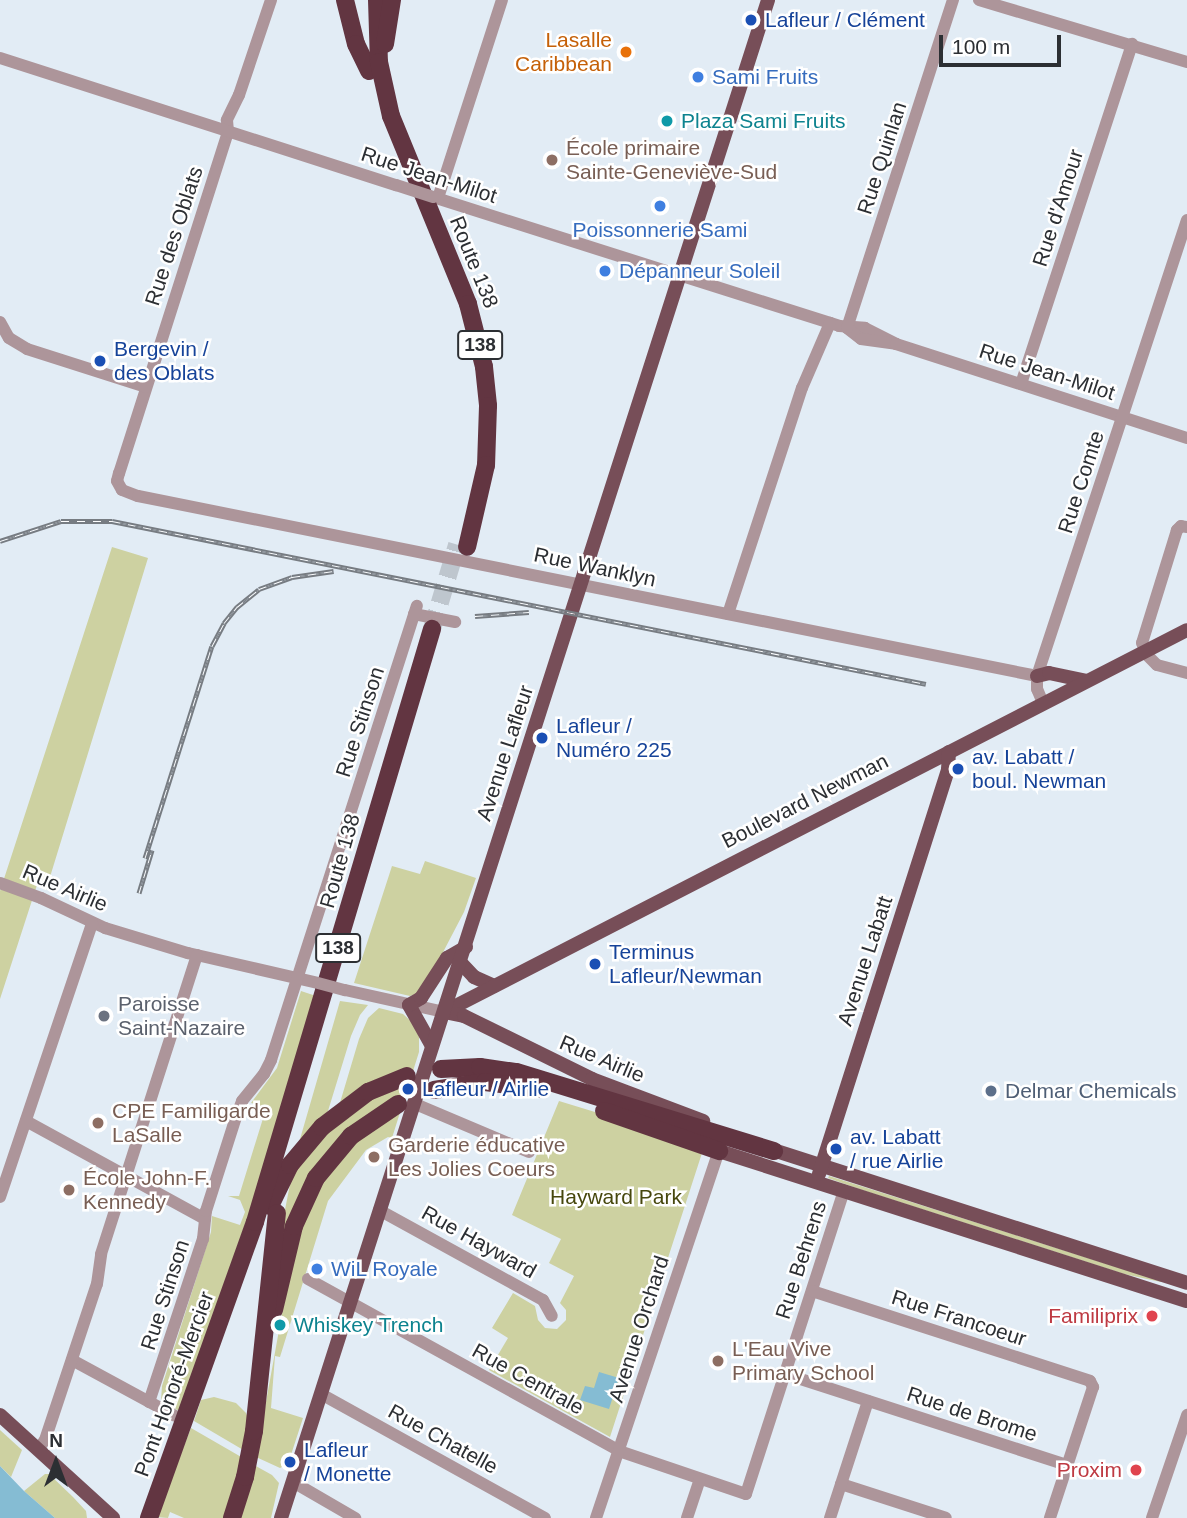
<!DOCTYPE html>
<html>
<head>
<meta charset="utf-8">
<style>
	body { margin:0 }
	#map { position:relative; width:1187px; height:1518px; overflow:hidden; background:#e2ecf5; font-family:Arial,sans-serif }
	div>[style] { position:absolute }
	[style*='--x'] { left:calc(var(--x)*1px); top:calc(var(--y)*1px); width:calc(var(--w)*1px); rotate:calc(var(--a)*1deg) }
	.green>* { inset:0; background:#cdd1a1 }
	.water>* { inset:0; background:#85bcd3 }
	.highway-tunnel>* { height:18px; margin-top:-9px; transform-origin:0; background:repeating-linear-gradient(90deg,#bec6ce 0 18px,transparent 0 27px) }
	.minor>* { height:12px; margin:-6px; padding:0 6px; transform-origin:6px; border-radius:6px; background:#ad959a }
	.major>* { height:14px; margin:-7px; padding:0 7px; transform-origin:7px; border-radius:7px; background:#774e58 }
	.highway>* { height:18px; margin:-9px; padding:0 9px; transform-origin:9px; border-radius:9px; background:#623541 }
	.rail>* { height:5px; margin-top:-2.5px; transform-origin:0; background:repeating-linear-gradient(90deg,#fff 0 8px,#777c82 0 16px); box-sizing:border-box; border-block:2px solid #777c82 }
	.minor-bridge>* { height:12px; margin:-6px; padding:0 6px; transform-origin:6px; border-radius:6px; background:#ad959a }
	.dots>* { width:19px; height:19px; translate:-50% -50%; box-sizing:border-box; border:4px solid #fff; border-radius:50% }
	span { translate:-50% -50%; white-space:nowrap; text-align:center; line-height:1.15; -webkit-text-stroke:5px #fff; paint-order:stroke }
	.shield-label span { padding:2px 5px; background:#fff; border:2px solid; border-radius:5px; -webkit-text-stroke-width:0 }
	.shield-label { font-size:19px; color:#2c2f33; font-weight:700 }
	.transit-label { font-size:21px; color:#164399 }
	.left { translate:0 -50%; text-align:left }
	.food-label { font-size:21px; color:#c56008 }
	.right { translate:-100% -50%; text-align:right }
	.shop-label { font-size:21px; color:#366cbe }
	.culture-label { font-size:21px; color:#0d838f }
	.education-label { font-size:21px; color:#785e54 }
	.street-label { font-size:21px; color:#2c2f33 }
	.worship-label { font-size:21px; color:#5b616d }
	.service-label { font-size:21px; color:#4e5e75 }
	.park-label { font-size:21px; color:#46470d }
	.health-label { font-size:21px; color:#be3a42 }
	.north { position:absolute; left:21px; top:1427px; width:70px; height:70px; -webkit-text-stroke:5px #fff; paint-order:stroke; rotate:0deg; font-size:19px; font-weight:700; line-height:28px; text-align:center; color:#2c2f33 }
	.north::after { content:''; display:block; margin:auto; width:24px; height:32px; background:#2c2f33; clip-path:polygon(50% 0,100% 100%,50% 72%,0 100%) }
	.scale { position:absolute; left:939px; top:35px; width:122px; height:32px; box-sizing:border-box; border:4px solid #2c2f33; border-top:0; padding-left:9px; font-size:21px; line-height:24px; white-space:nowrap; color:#2c2f33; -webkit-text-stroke:5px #fff; paint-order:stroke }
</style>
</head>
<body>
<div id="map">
	<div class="green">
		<div style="clip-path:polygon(112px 547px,148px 558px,46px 890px,37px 885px,0 999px,0 891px)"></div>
		<div style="clip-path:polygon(425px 861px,476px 878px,464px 912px,440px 958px,416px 994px,410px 996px,354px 983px,392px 866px,420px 874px)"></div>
		<div style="clip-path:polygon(301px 991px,316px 996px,260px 1182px,179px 1411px,161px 1400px,162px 1386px,211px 1232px,212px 1216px,240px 1225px,245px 1212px,240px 1200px,228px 1196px,239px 1196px,265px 1112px,260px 1105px,251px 1103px,277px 1068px)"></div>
		<div style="clip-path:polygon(340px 1001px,368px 1005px,360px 1015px,351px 1036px,328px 1111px,298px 1146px)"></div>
		<div style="clip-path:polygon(379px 1008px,403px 1014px,414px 1024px,419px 1037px,419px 1052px,392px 1138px,388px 1137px,366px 1150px,328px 1201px,280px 1357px,275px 1356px,271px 1408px,303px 1418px,288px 1464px,280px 1468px,256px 1457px,297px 1231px,309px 1199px,328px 1167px,366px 1130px,396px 1111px,399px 1100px,354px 1128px,312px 1176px,292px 1218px,276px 1286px,282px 1225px,293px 1169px,335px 1120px,368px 1098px,405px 1081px,408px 1072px,367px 1088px,339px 1106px,359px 1039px,368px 1018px)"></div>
		<div style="clip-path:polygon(559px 1101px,608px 1116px,702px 1153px,610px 1437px,489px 1370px,508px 1338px,492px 1328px,513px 1293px,535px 1306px,538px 1320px,545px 1328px,557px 1329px,566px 1320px,566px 1310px,560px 1303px,574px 1276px,549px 1263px,561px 1239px,512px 1215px)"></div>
		<div style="clip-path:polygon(829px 1176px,1161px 1281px,1161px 1282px,1124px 1274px,859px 1189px,828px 1178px)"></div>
		<div style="clip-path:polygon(214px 1397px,236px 1403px,246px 1413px,249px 1421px,245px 1451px,194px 1421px,201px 1400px)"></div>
		<div style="clip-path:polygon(191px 1428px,243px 1458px,225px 1518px,184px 1518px,170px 1512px,168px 1518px,156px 1517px)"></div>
		<div style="clip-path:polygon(0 1430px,22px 1450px,11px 1477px,0 1466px)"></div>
		<div style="clip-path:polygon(254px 1465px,272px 1475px,279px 1483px,271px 1518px,238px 1518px)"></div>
		<div style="clip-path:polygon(45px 1474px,49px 1474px,73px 1497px,86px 1511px,87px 1518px,55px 1518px,24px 1491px)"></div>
	</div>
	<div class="water">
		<div style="clip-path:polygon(599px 1372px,619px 1378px,609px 1409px,580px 1400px,585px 1386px,594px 1388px)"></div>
		<div style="clip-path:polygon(0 1466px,24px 1491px,55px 1518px,0 1518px)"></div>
	</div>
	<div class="highway-tunnel">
		<div style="--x:432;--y:629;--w:88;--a:-73.4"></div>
	</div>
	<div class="minor">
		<div style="--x:271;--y:0;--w:100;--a:108.6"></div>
		<div style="--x:239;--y:95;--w:28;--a:116"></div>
		<div style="--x:227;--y:120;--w:12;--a:85"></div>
		<div style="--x:228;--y:132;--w:358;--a:107.7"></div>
		<div style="--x:119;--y:473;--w:8;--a:104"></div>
		<div style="--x:117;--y:481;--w:10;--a:61"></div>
		<div style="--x:122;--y:490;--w:17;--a:21"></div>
		<div style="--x:138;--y:496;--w:917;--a:11.32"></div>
		<div style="--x:979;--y:0;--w:217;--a:16.6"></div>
		<div style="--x:0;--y:58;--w:416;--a:17.8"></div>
		<div style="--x:433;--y:197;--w:426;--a:17.6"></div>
		<div style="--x:839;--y:326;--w:26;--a:4"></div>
		<div style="--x:865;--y:328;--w:35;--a:27"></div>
		<div style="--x:438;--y:198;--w:208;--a:-72.1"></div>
		<div style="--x:0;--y:322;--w:18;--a:61"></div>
		<div style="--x:9;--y:338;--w:21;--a:31"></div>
		<div style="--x:27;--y:349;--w:125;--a:17.7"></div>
		<div style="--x:847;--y:328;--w:18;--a:38"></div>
		<div style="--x:861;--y:339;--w:35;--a:8"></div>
		<div style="--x:896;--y:344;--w:306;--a:17.9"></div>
		<div style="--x:847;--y:328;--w:345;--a:-72.1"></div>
		<div style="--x:1021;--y:384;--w:358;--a:-71.9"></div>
		<div style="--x:1187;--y:527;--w:6;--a:-171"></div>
		<div style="--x:1181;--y:526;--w:6;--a:135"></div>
		<div style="--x:1177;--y:530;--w:118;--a:107.2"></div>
		<div style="--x:1142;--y:643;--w:13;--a:67"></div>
		<div style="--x:1147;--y:655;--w:14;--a:45"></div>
		<div style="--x:1157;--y:665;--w:31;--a:15"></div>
		<div style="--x:414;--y:614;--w:42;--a:11"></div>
		<div style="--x:728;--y:614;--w:238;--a:-71.9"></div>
		<div style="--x:802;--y:388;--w:71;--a:-66.7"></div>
		<div style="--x:1043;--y:703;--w:15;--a:-113"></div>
		<div style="--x:1037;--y:689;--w:13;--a:-90"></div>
		<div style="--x:1037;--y:676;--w:480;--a:-71.8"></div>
		<div style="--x:0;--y:883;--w:44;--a:20.1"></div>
		<div style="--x:41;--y:898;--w:71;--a:25.1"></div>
		<div style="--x:105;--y:928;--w:87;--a:16.8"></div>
		<div style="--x:188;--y:953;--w:133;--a:13"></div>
		<div style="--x:345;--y:990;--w:101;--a:12.5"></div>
		<div style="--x:413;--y:1103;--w:126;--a:22.9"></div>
		<div style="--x:26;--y:1121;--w:204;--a:28.7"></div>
		<div style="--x:0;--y:1197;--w:289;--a:-71.4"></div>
		<div style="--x:379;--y:1210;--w:187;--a:28.8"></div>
		<div style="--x:543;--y:1300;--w:18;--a:61"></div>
		<div style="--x:308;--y:1279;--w:355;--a:28.9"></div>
		<div style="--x:619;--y:1451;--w:134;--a:18.7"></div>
		<div style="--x:746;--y:1494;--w:319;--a:-72.1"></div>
		<div style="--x:812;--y:1291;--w:292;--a:17.9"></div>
		<div style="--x:1090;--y:1381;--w:7;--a:63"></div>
		<div style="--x:1093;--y:1387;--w:138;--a:108.2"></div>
		<div style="--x:72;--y:1360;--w:117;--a:28.5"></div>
		<div style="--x:785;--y:1374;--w:296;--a:17.9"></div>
		<div style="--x:321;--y:1394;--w:256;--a:29"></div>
		<div style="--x:149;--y:1402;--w:172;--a:-71.7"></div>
		<div style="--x:203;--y:1239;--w:28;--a:-84"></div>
		<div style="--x:206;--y:1211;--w:99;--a:-72.3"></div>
		<div style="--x:236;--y:1117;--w:17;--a:-69"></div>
		<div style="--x:242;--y:1101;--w:35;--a:-51"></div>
		<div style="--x:264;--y:1074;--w:16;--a:-63"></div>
		<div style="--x:271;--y:1060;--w:477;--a:-72.2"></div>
		<div style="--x:38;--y:1449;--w:11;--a:-52"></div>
		<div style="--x:45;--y:1440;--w:164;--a:-71.6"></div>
		<div style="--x:97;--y:1284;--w:30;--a:-82"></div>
		<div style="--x:101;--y:1254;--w:314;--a:-72.2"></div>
		<div style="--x:293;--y:1482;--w:72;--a:30.1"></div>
		<div style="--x:841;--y:1484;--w:110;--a:17.9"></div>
		<div style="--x:596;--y:1518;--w:387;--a:-71.5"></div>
		<div style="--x:687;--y:1518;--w:41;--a:-71.6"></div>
		<div style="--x:830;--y:1518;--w:123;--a:-72"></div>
		<div style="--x:1152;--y:1518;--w:109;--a:-71.2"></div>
	</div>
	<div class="major">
		<div style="--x:1037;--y:676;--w:12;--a:-14"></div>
		<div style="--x:1049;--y:673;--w:38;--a:12"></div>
		<div style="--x:461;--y:963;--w:19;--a:47"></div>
		<div style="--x:474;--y:977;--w:22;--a:24"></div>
		<div style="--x:444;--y:1012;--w:835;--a:-27.21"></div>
		<div style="--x:444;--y:1012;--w:20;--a:11"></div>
		<div style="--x:464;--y:1016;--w:143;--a:26.2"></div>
		<div style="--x:592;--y:1079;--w:119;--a:20.7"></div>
		<div style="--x:432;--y:1046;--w:47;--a:-119.3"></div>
		<div style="--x:409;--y:1005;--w:14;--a:-30"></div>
		<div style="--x:421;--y:998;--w:48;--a:-57"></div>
		<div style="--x:447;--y:958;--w:22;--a:-30"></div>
		<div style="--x:767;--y:1148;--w:441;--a:17.8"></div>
		<div style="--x:719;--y:1151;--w:491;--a:17.8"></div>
		<div style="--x:819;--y:1174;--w:424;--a:-72.3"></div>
		<div style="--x:948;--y:770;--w:18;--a:-87"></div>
		<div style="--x:0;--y:1415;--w:153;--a:42.3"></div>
		<div style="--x:281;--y:1518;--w:1594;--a:-72.21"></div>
	</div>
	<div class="highway">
		<div style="--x:345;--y:0;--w:45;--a:76"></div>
		<div style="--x:356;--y:44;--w:30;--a:64"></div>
		<div style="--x:377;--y:0;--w:62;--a:88.2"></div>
		<div style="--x:379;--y:62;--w:55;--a:77.5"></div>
		<div style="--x:391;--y:116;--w:203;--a:67.7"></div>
		<div style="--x:468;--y:304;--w:65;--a:75.7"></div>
		<div style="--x:484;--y:367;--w:39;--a:84"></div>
		<div style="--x:488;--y:406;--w:59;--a:91.9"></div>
		<div style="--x:486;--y:465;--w:84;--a:103"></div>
		<div style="--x:385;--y:44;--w:45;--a:-81"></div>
		<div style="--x:441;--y:1069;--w:39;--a:-3"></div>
		<div style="--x:480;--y:1067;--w:37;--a:8"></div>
		<div style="--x:517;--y:1072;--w:269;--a:17.1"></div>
		<div style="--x:434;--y:1090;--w:52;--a:-8.9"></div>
		<div style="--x:485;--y:1082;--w:53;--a:7.5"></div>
		<div style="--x:604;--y:1111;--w:122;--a:19.2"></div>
		<div style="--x:270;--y:1206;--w:46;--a:-64"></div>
		<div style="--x:290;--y:1165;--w:50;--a:-49.9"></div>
		<div style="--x:322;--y:1127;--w:58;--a:-37.3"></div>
		<div style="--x:368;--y:1092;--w:42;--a:-22.3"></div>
		<div style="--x:274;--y:1310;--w:86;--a:-76.6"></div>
		<div style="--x:294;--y:1226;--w:53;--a:-65.4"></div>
		<div style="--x:316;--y:1178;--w:55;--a:-50.2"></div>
		<div style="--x:351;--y:1136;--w:57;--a:-34.2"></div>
		<div style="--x:149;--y:1518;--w:314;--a:-70.3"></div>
		<div style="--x:255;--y:1222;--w:619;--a:-73.38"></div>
		<div style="--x:232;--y:1518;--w:43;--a:-72.4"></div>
		<div style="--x:245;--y:1477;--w:47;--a:-78.9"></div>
		<div style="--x:254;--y:1431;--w:219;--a:-84"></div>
	</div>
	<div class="rail">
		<div style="--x:0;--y:541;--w:64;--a:-18.2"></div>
		<div style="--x:61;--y:521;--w:51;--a:0"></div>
		<div style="--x:112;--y:521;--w:830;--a:11.32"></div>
		<div style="--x:475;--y:616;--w:54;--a:-4.2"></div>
		<div style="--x:145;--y:858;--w:222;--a:-72.5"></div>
		<div style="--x:212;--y:646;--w:26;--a:-62"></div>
		<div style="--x:224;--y:623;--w:21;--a:-51"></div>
		<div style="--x:237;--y:607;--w:28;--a:-39"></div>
		<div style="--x:259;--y:589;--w:35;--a:-20"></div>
		<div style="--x:292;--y:577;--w:42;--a:-8.1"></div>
		<div style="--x:139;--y:893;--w:45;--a:-73.2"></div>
	</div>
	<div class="minor-bridge">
		<div style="--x:396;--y:185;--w:39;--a:18"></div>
		<div style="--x:318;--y:983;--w:28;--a:15"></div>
	</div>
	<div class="dots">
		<div style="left:751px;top:20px;background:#1a4fb4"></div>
		<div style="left:626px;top:52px;background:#e8710a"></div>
		<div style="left:698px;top:77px;background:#3f7fe0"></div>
		<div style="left:667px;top:121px;background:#0f9aa8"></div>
		<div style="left:552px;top:160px;background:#8d6e63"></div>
		<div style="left:660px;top:206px;background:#3f7fe0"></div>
		<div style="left:605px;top:271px;background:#3f7fe0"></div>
		<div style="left:100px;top:361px;background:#1a4fb4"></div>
		<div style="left:542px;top:738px;background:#1a4fb4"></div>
		<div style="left:958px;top:769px;background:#1a4fb4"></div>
		<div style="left:595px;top:964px;background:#1a4fb4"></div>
		<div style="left:104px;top:1016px;background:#6b7280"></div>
		<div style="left:408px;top:1089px;background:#1a4fb4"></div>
		<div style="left:991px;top:1091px;background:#5c6f8a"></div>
		<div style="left:98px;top:1123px;background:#8d6e63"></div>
		<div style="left:836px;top:1149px;background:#1a4fb4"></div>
		<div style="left:374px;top:1157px;background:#8d6e63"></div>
		<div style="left:69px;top:1190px;background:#8d6e63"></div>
		<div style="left:317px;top:1269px;background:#3f7fe0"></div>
		<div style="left:1152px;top:1316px;background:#e0444e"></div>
		<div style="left:280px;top:1325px;background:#0f9aa8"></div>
		<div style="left:718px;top:1361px;background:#8d6e63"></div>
		<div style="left:290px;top:1462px;background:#1a4fb4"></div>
		<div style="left:1136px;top:1470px;background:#e0444e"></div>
	</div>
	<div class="shield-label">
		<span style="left:480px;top:345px">138</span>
		<span style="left:338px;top:948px">138</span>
	</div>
	<div class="transit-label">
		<span class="left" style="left:765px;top:20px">Lafleur / Clément</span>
		<span class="left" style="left:114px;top:361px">Bergevin /<br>des Oblats</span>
		<span class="left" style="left:556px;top:738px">Lafleur /<br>Numéro 225</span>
		<span class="left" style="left:972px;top:769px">av. Labatt /<br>boul. Newman</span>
		<span class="left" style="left:609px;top:964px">Terminus<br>Lafleur/Newman</span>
		<span class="left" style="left:422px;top:1089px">Lafleur / Airlie</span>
		<span class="left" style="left:850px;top:1149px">av. Labatt<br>/ rue Airlie</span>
		<span class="left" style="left:304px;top:1462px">Lafleur<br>/ Monette</span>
	</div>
	<div class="food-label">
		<span class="right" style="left:612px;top:52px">Lasalle<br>Caribbean</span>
	</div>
	<div class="shop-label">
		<span class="left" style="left:712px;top:77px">Sami Fruits</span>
		<span style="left:660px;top:230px">Poissonnerie Sami</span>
		<span class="left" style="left:619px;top:271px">Dépanneur Soleil</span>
		<span class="left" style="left:331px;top:1269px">WiL Royale</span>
	</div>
	<div class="culture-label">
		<span class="left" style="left:681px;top:121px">Plaza Sami Fruits</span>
		<span class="left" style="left:294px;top:1325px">Whiskey Trench</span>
	</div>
	<div class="education-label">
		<span class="left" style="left:566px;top:160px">École primaire<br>Sainte-Geneviève-Sud</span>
		<span class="left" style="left:112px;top:1123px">CPE Familigarde<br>LaSalle</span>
		<span class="left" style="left:388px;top:1157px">Garderie éducative<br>Les Jolies Coeurs</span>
		<span class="left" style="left:83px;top:1190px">École John-F.<br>Kennedy</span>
		<span class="left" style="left:732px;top:1361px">L'Eau Vive<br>Primary School</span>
	</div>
	<div class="street-label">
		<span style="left:882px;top:158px;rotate:-72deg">Rue Quinlan</span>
		<span style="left:429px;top:175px;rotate:18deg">Rue Jean-Milot</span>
		<span style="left:1058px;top:208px;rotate:-72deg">Rue d'Amour</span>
		<span style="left:174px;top:236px;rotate:-72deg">Rue des Oblats</span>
		<span style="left:474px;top:262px;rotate:68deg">Route 138</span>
		<span style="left:1047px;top:372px;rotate:18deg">Rue Jean-Milot</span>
		<span style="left:1081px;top:482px;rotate:-72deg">Rue Comte</span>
		<span style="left:595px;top:567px;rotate:12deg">Rue Wanklyn</span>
		<span style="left:360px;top:722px;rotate:-72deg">Rue Stinson</span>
		<span style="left:505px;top:753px;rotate:-72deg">Avenue Lafleur</span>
		<span style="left:805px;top:801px;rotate:-27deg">Boulevard Newman</span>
		<span style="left:340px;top:861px;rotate:-74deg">Route 138</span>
		<span style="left:65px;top:888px;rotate:23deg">Rue Airlie</span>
		<span style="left:865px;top:961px;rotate:-72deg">Avenue Labatt</span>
		<span style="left:602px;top:1059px;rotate:23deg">Rue Airlie</span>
		<span style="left:479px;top:1242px;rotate:29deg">Rue Hayward</span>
		<span style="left:801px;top:1260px;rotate:-72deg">Rue Behrens</span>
		<span style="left:165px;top:1295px;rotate:-72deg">Rue Stinson</span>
		<span style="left:959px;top:1318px;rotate:18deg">Rue Francoeur</span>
		<span style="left:639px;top:1329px;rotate:-72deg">Avenue Orchard</span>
		<span style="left:528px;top:1379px;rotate:29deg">Rue Centrale</span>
		<span style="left:174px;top:1384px;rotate:-70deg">Pont Honoré-Mercier</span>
		<span style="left:972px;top:1414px;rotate:18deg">Rue de Brome</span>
		<span style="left:443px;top:1439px;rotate:29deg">Rue Chatelle</span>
	</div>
	<div class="worship-label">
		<span class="left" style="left:118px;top:1016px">Paroisse<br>Saint-Nazaire</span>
	</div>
	<div class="service-label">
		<span class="left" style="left:1005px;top:1091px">Delmar Chemicals</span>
	</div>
	<div class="park-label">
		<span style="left:616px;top:1197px">Hayward Park</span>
	</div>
	<div class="health-label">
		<span class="right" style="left:1138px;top:1316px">Familiprix</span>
		<span class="right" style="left:1122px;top:1470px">Proxim</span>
	</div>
	<div class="north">N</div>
	<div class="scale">100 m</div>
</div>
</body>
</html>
